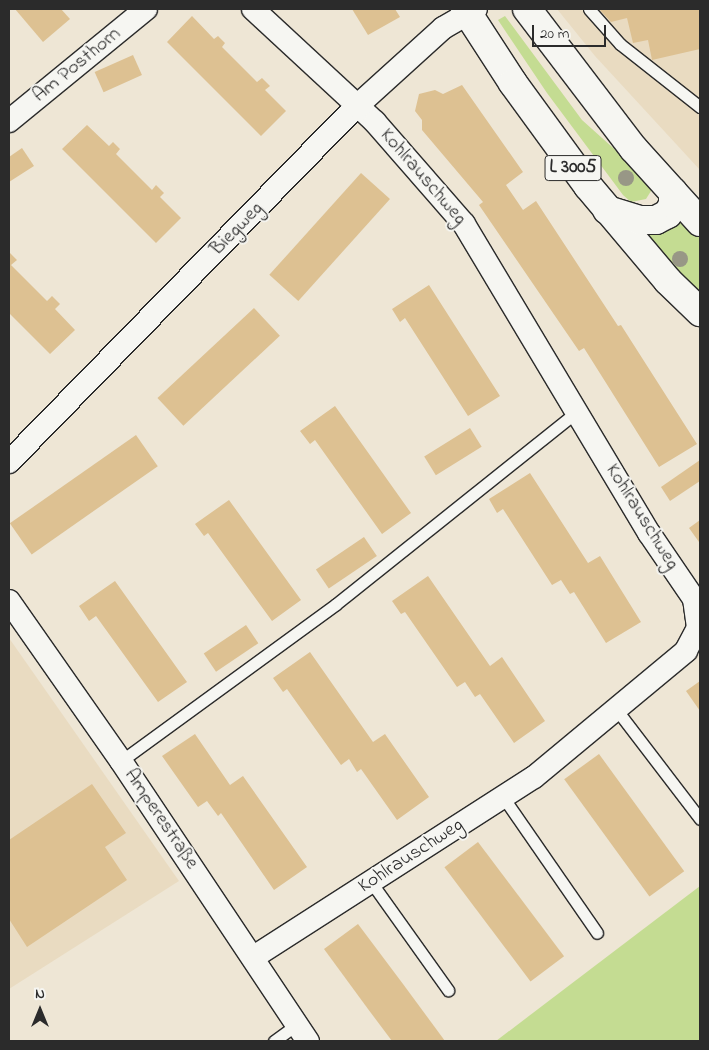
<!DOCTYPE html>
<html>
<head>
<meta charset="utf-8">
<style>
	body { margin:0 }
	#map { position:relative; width:709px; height:1050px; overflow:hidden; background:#eee6d5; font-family:"Indie Flower",sans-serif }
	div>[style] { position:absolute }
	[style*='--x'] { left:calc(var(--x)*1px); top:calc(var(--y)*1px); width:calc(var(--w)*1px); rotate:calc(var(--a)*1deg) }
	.built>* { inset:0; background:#e9dbc1 }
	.green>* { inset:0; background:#c4dc92 }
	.building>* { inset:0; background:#ddc192; transform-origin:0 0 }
	.roads { filter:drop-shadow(1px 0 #2b2b2b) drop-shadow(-1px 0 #2b2b2b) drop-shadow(0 1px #2b2b2b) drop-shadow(0 -1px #2b2b2b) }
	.lane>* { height:11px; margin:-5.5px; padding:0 5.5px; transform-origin:5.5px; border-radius:5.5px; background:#f6f6f2 }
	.street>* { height:22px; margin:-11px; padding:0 11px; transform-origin:11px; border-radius:11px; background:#f6f6f2 }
	.primary>* { height:28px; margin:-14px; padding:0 14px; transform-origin:14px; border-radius:14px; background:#f6f6f2 }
	.trees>* { width:16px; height:16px; margin:-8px; border-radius:50%; background:#989786 }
	span { translate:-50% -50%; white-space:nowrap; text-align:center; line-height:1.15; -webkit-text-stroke:4px #f6f6f2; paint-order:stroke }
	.shield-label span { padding:1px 4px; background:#f6f6f2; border:1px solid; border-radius:4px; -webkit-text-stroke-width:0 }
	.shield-label { font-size:19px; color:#2b2b2b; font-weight:700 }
	.street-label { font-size:20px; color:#2b2b2b }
	.frame { position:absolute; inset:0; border:10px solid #2b2b2b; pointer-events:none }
	.north { position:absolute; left:15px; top:985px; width:50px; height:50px; -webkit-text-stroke:4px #f6f6f2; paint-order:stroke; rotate:0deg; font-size:14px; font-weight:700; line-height:20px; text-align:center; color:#2b2b2b }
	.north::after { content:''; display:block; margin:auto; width:18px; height:22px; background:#2b2b2b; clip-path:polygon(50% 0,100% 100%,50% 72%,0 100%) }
	.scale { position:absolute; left:532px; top:25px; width:74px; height:22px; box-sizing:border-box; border:2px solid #2b2b2b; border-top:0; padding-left:6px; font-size:15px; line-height:18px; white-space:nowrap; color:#2b2b2b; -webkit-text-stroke:4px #f6f6f2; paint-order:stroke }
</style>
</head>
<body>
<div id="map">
	<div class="built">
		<div style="clip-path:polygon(557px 9px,700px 9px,700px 170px,595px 56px)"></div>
		<div style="clip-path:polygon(9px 638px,179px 881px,9px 989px)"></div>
	</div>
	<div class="green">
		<div style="clip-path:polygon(505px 16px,582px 120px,650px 181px,651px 191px,646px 199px,631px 202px,623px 195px,547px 93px,498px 20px)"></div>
		<div style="clip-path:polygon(679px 211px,700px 235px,700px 295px,644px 236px,665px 231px)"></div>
		<div style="clip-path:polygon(700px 886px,700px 1041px,496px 1041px)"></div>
	</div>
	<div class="building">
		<div style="clip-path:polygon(15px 9px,61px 9px,70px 19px,43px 42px)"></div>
		<div style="clip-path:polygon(352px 9px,395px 9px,400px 17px,368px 35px)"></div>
		<div style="clip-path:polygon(599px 9px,700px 9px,700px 49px,652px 60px,648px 40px,633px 43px,627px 18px,611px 22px)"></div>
		<div style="clip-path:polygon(192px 16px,214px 39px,218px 36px,225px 43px,222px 47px,257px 82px,262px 78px,270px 86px,265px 90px,286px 111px,261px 136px,167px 42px)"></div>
		<div style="left:133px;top:55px;width:22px;height:42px;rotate:66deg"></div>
		<div style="clip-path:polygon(462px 85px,523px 172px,506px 185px,523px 210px,536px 201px,618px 326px,621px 325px,697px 444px,659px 467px,584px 348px,579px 351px,479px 205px,483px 202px,422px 130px,422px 120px,415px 111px,419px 94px,435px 90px,443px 94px)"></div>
		<div style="clip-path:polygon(87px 125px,109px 146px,113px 142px,120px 149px,116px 154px,152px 190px,156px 185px,164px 193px,160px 197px,181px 218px,156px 243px,62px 149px)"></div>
		<div style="clip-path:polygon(22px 148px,34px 166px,9px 182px,9px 157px)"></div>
		<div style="left:361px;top:173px;width:39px;height:137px;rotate:42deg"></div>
		<div style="clip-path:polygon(9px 252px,17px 260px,11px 265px,47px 301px,52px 296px,60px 304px,55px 309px,75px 330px,50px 354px,9px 313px)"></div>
		<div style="clip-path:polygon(429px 285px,500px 396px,468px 416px,405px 318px,400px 322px,392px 309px)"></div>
		<div style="left:254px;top:308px;width:38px;height:132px;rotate:47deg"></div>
		<div style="clip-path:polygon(335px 406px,411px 513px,382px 534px,315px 440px,310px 444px,300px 431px)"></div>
		<div style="left:470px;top:428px;width:22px;height:54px;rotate:58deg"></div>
		<div style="left:136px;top:435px;width:38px;height:154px;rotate:55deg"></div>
		<div style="clip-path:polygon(700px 460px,700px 481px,670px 501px,661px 487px)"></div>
		<div style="clip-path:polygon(530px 473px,588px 563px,600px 556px,641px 622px,606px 643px,574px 592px,570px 594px,561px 580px,552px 585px,503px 509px,497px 513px,489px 499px)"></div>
		<div style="clip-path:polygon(229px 500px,301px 600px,272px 621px,208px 533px,204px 536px,195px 524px)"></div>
		<div style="clip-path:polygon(700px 520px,700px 541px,699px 542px,689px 528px)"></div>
		<div style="left:364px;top:537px;width:23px;height:58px;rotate:56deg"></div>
		<div style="clip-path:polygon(428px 576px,490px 666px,502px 657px,545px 721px,514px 743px,480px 694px,475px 697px,465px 682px,457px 687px,405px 612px,401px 614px,392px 601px)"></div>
		<div style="clip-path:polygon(115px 581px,187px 682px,158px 702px,96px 616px,89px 621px,79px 606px)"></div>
		<div style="left:246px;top:625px;width:22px;height:51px;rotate:56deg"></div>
		<div style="clip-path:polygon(310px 652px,373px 742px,385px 734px,429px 797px,397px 820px,361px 769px,357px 772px,349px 759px,341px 765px,287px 689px,283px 692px,273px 678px)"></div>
		<div style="clip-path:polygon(700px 681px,700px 711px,686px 691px)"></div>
		<div style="clip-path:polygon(195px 734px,230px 785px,243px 776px,307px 867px,274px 890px,221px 813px,218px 816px,207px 801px,198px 807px,162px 756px)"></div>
		<div style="left:599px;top:754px;width:145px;height:43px;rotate:54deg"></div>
		<div style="clip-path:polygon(92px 784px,126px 833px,105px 847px,127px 880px,27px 947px,9px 919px,9px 840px)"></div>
		<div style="left:478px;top:842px;width:143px;height:42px;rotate:53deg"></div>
		<div style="clip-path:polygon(358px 924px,403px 984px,445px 1041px,392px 1041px,368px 1009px,324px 949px)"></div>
	</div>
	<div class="roads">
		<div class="lane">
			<div style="--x:589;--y:9;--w:47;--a:48.5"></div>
			<div style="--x:620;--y:44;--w:102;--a:38.2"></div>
			<div style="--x:616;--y:709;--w:138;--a:52.6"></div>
			<div style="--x:121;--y:761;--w:266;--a:-36.1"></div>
			<div style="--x:336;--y:604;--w:310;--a:-38.6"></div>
			<div style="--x:503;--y:797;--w:165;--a:55.3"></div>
			<div style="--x:371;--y:882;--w:133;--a:54.5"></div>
			<div style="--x:274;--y:1041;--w:29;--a:-36"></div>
		</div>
		<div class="street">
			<div style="--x:253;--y:9;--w:166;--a:42.8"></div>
			<div style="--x:375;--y:122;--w:135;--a:48.9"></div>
			<div style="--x:464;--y:224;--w:360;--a:59.1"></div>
			<div style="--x:649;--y:533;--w:80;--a:55.7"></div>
			<div style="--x:694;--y:599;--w:29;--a:82"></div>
			<div style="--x:698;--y:628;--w:26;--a:118"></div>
			<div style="--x:686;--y:651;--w:197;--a:140.3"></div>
			<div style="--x:534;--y:777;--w:333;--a:147.3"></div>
			<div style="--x:9;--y:121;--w:177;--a:-39.3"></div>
			<div style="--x:9;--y:462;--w:498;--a:-45.7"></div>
			<div style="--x:357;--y:106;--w:116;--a:-42.2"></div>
			<div style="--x:443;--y:28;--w:38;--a:-30"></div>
			<div style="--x:9;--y:601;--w:195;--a:55"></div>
			<div style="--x:121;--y:761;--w:337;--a:56.3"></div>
		</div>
		<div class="primary">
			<div style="--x:465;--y:9;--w:88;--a:57"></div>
			<div style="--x:513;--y:83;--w:127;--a:53.9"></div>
			<div style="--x:588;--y:186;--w:124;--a:49.9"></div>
			<div style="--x:668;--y:281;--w:45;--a:44.1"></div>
			<div style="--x:527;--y:9;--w:175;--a:52.7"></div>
			<div style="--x:633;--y:148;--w:100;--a:47.8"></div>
			<div style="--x:607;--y:210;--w:34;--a:17"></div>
			<div style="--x:640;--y:220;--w:16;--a:0"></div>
			<div style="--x:656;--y:220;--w:13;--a:-27"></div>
			<div style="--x:668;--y:214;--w:11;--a:-63"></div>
			<div style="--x:673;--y:204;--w:12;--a:-90"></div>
		</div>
	</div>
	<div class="trees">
		<div style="left:626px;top:178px"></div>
		<div style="left:680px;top:259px"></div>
	</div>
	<div class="shield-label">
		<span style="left:573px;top:168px">L 3005</span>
	</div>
	<div class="street-label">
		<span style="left:77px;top:65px;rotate:-39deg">Am Posthorn</span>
		<span style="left:423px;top:177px;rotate:49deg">Kohlrauschweg</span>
		<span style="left:237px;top:229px;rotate:-46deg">Biegweg</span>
		<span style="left:642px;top:517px;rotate:58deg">Kohlrauschweg</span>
		<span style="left:161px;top:819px;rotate:56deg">Amperestraße</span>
		<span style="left:411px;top:856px;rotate:-33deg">Kohlrauschweg</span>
	</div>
	<div class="frame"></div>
	<div class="north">N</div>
	<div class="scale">20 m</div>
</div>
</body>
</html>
